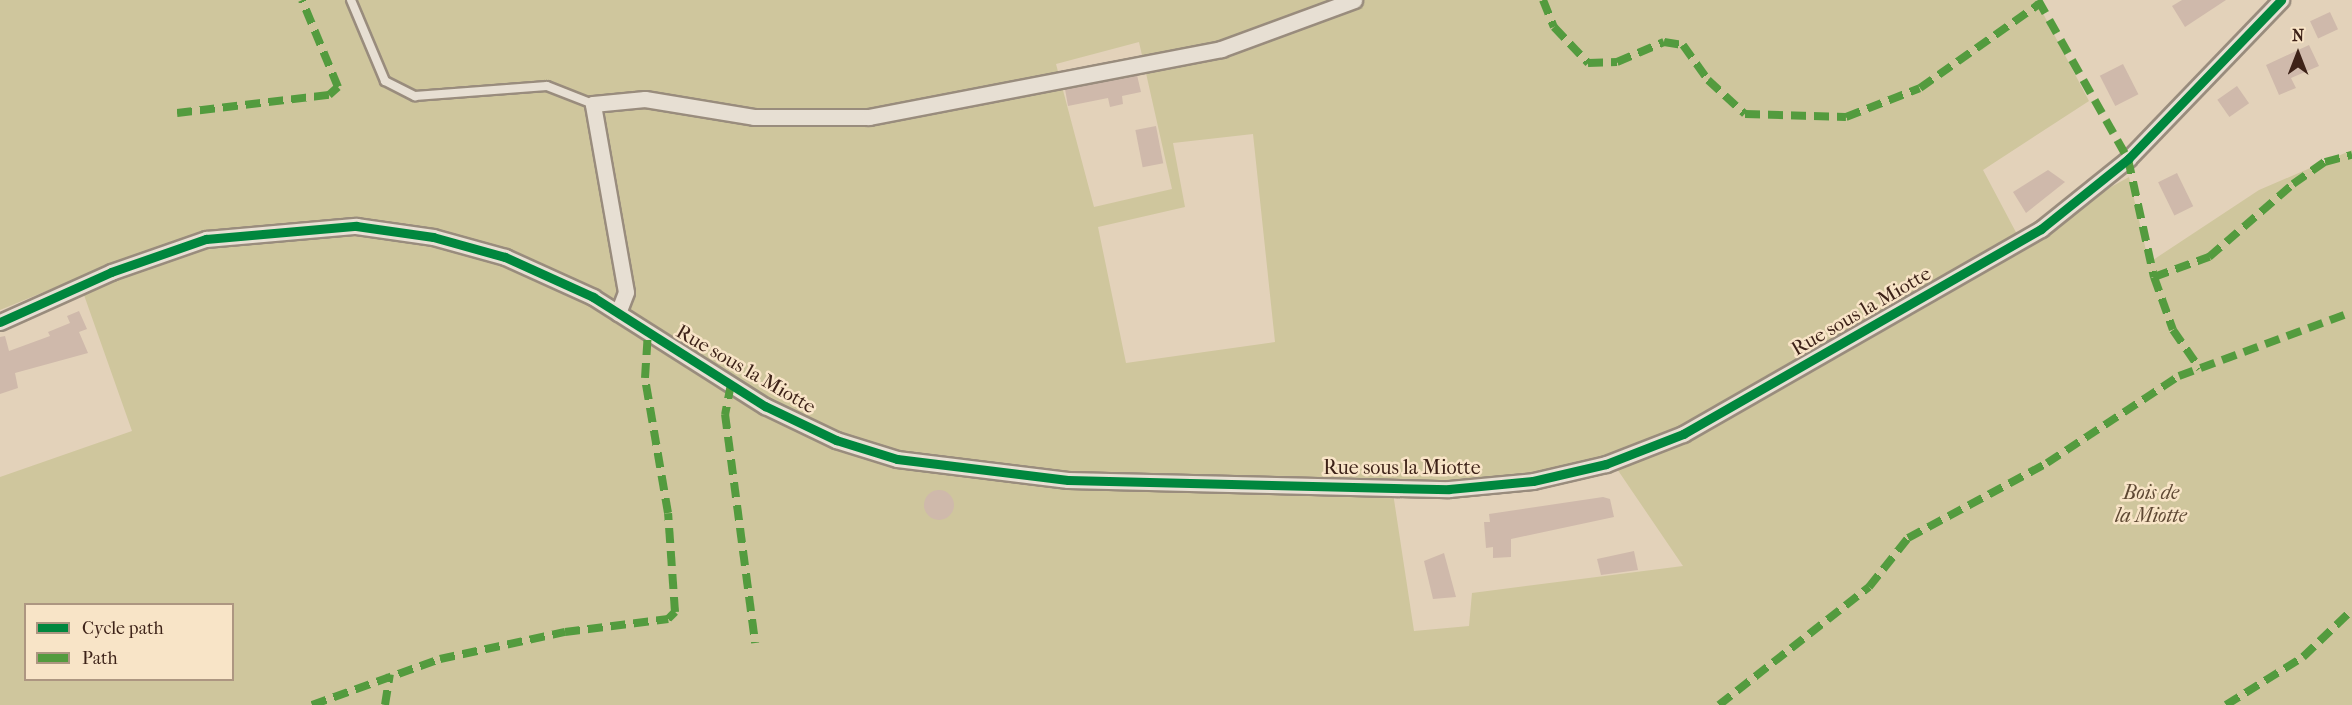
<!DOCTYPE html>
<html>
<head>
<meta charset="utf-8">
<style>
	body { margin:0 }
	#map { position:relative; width:2352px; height:705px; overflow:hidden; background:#e3d2ba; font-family:"IM FELL French Canon",serif }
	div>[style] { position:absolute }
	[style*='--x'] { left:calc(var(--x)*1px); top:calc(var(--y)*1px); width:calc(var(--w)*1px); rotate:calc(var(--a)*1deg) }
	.green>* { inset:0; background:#cfc69d }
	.building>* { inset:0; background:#cfb9ab; transform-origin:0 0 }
	.round { border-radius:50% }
	.roads { filter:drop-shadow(2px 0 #998c7d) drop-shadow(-2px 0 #998c7d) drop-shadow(0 2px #998c7d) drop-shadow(0 -2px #998c7d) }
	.lane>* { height:8px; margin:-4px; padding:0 4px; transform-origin:4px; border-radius:4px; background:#e7dfd3 }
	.street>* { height:15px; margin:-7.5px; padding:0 7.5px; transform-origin:7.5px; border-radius:7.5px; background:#e7dfd3 }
	.quiet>* { height:8px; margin-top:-4px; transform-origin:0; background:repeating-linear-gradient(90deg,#539b3e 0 15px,transparent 0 23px) }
	.cycleway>* { height:9px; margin:-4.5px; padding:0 4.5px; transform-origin:4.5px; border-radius:4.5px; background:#00873e }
	span { translate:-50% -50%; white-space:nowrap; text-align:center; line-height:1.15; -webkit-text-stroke:5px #f8e4c7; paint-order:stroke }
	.street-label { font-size:20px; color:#3d2218 }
	.park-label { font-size:20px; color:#5e4833; font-style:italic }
	.legend { position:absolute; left:24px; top:603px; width:210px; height:78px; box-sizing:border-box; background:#f8e4c7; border:2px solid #ad9681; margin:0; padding:8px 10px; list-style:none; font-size:18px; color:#3d2218 }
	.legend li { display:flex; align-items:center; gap:12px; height:30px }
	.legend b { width:30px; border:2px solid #ad9681 }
	.north { position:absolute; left:2268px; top:24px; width:60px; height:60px; -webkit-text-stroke:4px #f8e4c7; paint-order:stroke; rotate:0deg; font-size:16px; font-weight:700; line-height:24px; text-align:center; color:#3d2218 }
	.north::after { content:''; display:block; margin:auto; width:21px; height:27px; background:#3d2218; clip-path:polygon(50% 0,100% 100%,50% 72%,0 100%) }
</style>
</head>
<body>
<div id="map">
	<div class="green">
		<div style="clip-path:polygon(evenodd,0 0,2036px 0,2089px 101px,1983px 170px,2019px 238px,2129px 177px,2148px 259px,2153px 260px,2259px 190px,2352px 150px,2352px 705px,0 705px,0 477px,132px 431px,78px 278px,0 310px,0 0,1139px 42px,1172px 189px,1094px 207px,1056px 64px,1139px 42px,0 0,1253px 134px,1275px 342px,1126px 363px,1098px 227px,1185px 207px,1173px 143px,1253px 134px,0 0,1615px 466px,1683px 566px,1472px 593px,1469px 626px,1414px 631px,1393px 493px,1615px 466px,0 0,26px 604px,232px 604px,232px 680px,26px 680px,26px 604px)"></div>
	</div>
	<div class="building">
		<div style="clip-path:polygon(2182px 0,2226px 0,2185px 27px,2172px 6px)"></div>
		<div style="left:2330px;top:12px;width:19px;height:22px;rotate:65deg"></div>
		<div style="clip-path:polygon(2309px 45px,2319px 66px,2291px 78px,2296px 88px,2279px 95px,2266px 65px)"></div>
		<div style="left:2123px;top:64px;width:34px;height:26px;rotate:63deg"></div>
		<div style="clip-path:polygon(1137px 75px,1141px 92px,1122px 96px,1123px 104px,1110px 107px,1108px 98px,1068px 106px,1065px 89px)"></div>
		<div style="left:2237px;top:86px;width:21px;height:24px;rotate:55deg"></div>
		<div style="left:1156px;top:126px;width:38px;height:21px;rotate:79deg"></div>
		<div style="clip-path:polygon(2048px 170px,2065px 182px,2026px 213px,2013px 192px)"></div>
		<div style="left:2177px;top:173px;width:37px;height:21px;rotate:64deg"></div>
		<div style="clip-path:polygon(79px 311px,87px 329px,79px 332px,88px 353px,15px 373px,18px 388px,0 394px,0 337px,5px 336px,9px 351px,50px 336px,48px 332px,70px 323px,67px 316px)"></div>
		<div class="round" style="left:924px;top:490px;width:30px;height:30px"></div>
		<div style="clip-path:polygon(1603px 497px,1610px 499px,1614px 517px,1511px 539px,1511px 557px,1493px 558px,1493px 547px,1486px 548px,1484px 522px,1490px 522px,1489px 514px)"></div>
		<div style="clip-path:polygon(1634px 551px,1638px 570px,1601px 575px,1597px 559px)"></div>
		<div style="clip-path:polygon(1444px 553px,1456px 597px,1433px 599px,1424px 561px)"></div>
	</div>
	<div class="roads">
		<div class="lane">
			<div style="--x:351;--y:0;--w:88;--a:67.2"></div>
			<div style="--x:385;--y:81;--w:34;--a:27"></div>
			<div style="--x:415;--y:96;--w:132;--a:-4.3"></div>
			<div style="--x:547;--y:86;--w:49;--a:21.4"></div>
		</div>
		<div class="street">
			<div style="--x:618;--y:313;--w:22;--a:-69"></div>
			<div style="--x:626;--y:292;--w:191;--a:-100"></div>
			<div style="--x:593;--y:104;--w:52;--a:-5.5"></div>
			<div style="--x:645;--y:99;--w:110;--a:9.4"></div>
			<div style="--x:754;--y:117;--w:115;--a:0"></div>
			<div style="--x:869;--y:117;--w:359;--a:-10.9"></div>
			<div style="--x:1221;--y:49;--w:142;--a:-20.2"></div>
			<div style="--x:0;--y:322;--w:122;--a:-24.2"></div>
			<div style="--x:111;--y:272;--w:101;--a:-19.2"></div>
			<div style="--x:206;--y:239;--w:151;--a:-5"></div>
			<div style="--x:356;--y:226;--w:78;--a:8.1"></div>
			<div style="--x:433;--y:237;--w:75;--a:15.5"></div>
			<div style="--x:505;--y:257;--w:97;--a:24.4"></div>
			<div style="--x:593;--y:297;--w:204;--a:32.4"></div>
			<div style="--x:765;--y:406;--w:79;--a:25.6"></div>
			<div style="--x:836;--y:440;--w:64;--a:17.3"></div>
			<div style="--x:897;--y:459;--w:172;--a:7"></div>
			<div style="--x:1068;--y:480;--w:381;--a:1.4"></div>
			<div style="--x:1449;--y:489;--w:84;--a:-5.4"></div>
			<div style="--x:1533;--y:481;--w:75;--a:-13.1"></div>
			<div style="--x:1606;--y:464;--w:83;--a:-21.3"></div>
			<div style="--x:1683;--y:434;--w:413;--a:-29.8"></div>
			<div style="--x:2041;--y:229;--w:112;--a:-38.8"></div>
			<div style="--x:2128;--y:159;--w:221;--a:-46.1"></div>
		</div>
	</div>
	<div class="quiet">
		<div style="--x:1543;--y:0;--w:29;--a:68"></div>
		<div style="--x:1554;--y:27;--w:50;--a:46.6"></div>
		<div style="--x:1588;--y:63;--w:29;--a:-2"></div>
		<div style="--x:1617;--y:62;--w:51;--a:-23.1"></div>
		<div style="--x:1664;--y:42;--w:19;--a:9"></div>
		<div style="--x:1683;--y:45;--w:43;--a:54.5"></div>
		<div style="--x:1708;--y:80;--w:50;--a:42.6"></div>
		<div style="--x:1745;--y:114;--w:101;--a:1.7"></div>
		<div style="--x:1846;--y:117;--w:79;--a:-21.4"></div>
		<div style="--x:1920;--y:88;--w:146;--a:-35.2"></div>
		<div style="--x:2038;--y:0;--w:183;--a:60.5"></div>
		<div style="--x:2128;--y:159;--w:121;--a:77.6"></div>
		<div style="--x:2154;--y:277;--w:56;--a:70.3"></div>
		<div style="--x:2173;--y:330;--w:47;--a:55.3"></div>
		<div style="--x:177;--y:113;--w:153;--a:-6.8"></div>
		<div style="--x:329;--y:95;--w:12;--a:-42"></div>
		<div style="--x:338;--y:87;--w:94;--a:-112.5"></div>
		<div style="--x:2154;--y:277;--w:59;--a:-20"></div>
		<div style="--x:2209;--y:257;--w:111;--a:-41"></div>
		<div style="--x:2293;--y:184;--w:39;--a:-35"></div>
		<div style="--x:2325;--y:162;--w:28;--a:-15"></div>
		<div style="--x:731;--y:384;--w:31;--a:101"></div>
		<div style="--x:725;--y:414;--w:231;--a:82.5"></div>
		<div style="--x:312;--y:705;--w:136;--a:-19.8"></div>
		<div style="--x:440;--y:659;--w:128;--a:-12.2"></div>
		<div style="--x:565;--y:632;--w:104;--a:-7.2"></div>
		<div style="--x:668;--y:619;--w:10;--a:-45"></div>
		<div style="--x:675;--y:612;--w:99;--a:-94"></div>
		<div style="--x:668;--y:513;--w:137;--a:-99.7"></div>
		<div style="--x:645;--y:378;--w:46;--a:-86.3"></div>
		<div style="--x:385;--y:705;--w:31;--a:-81"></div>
		<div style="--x:1719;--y:705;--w:191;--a:-38.2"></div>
		<div style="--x:1869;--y:587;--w:63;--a:-51.5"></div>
		<div style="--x:1908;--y:538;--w:158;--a:-28.3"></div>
		<div style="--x:2047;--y:463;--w:158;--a:-33.4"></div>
		<div style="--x:2179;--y:376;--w:184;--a:-20.3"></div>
		<div style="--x:2226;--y:705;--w:91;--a:-31.9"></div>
		<div style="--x:2303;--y:657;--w:68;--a:-43.8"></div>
	</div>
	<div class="cycleway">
		<div style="--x:0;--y:322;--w:122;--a:-24.2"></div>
		<div style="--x:111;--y:272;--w:101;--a:-19.2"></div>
		<div style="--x:206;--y:239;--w:151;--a:-5"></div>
		<div style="--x:356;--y:226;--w:78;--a:8.1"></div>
		<div style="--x:433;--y:237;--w:75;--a:15.5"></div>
		<div style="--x:505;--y:257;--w:97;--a:24.4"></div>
		<div style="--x:593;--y:297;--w:204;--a:32.4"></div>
		<div style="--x:765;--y:406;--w:79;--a:25.6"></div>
		<div style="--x:836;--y:440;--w:64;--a:17.3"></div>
		<div style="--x:897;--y:459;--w:172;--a:7"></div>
		<div style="--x:1068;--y:480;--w:381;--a:1.4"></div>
		<div style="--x:1449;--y:489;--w:84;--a:-5.4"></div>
		<div style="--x:1533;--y:481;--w:75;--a:-13.1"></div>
		<div style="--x:1606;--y:464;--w:83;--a:-21.3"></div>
		<div style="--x:1683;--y:434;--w:413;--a:-29.8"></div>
		<div style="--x:2041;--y:229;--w:112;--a:-38.8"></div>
		<div style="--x:2128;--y:159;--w:221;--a:-46.1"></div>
	</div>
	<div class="street-label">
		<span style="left:1861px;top:311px;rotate:-30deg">Rue sous la Miotte</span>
		<span style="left:746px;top:369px;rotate:30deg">Rue sous la Miotte</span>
		<span style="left:1402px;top:467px">Rue sous la Miotte</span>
	</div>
	<div class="park-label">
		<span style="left:2151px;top:504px">Bois de<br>la Miotte</span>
	</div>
	<ul class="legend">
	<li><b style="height:8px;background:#00873e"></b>Cycle path</li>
	<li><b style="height:8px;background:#539b3e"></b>Path</li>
	</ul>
	<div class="north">N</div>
</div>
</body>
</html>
